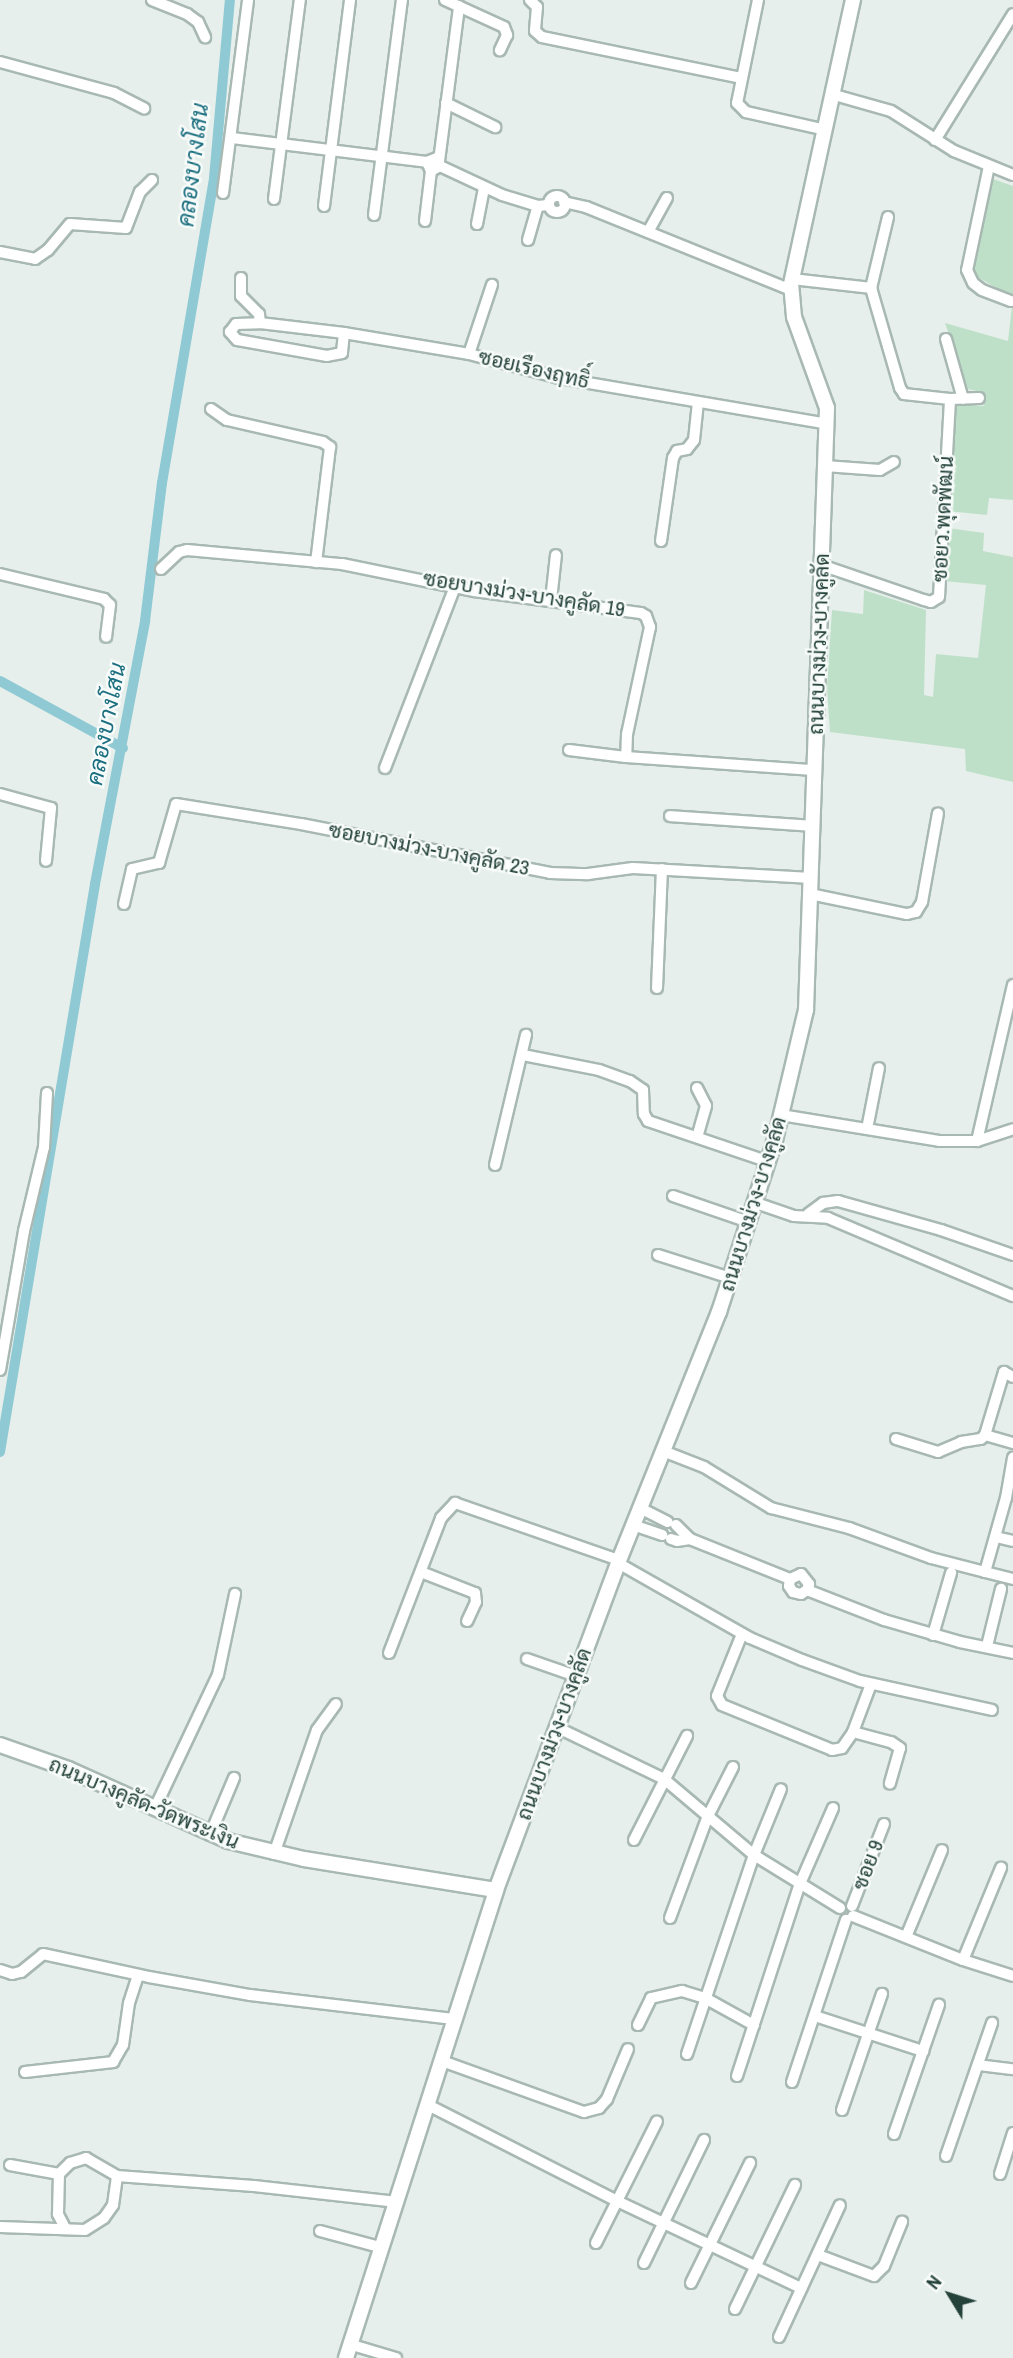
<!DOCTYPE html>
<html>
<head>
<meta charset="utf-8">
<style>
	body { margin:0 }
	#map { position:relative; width:1013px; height:2358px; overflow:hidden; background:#e6efeb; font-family:"Archivo Narrow",Sarabun,sans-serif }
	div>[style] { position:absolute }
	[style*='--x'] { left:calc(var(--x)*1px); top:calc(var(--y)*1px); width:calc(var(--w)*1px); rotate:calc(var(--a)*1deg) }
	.green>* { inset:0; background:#bfe0c8 }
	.canal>* { height:10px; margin:-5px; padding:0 5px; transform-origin:5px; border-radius:5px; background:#8ec9d4 }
	.roads { filter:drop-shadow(2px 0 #a8b8b2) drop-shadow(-2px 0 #a8b8b2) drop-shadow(0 2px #a8b8b2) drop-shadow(0 -2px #a8b8b2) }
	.street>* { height:10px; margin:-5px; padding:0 5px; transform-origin:5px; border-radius:5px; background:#fff }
	.street>.ring { margin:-5px; padding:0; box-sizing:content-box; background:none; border:10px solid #fff; border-radius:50% }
	.secondary>* { height:14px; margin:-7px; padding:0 7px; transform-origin:7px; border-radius:7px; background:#fff }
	span { translate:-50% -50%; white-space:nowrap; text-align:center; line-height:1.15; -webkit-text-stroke:5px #f7fbf9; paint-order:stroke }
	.street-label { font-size:21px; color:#24423a }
	.water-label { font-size:23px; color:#1c6f80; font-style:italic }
	.north { position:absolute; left:915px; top:2260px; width:70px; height:70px; -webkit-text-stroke:5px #f7fbf9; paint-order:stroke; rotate:308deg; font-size:19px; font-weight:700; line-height:28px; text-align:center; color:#24423a }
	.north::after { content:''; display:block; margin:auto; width:24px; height:32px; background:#24423a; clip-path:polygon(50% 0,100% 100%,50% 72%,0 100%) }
</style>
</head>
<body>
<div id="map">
	<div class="green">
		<div style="clip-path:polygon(990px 178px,1013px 186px,1013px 500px,989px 498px,987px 515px,948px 511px,955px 404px,984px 406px,985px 393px,968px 389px,945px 323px,1008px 341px,1013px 298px,973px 274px)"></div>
		<div style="clip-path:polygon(948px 528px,984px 533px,983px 551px,1013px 557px,1013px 782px,966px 771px,965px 749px,830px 732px,827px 688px,832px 610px,863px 614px,864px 590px,926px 610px,924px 695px,933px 697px,936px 654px,978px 658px,986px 585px,944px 581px)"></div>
	</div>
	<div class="canal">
		<div style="--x:0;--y:681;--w:140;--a:28.6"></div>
		<div style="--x:0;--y:1452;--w:576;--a:-80.5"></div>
		<div style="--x:95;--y:884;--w:268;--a:-79.2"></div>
		<div style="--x:145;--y:621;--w:139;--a:-83"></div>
		<div style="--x:162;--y:483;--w:309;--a:-80.3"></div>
		<div style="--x:214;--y:178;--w:179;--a:-84.9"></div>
	</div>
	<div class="roads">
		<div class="street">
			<div style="--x:152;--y:0;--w:38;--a:22"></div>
			<div style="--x:187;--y:14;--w:14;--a:36"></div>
			<div style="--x:198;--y:22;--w:17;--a:65"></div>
			<div style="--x:445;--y:0;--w:65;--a:24.6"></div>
			<div style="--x:504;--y:27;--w:9;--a:69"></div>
			<div style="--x:507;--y:35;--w:17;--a:115"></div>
			<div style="--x:530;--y:0;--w:10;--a:45"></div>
			<div style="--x:537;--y:7;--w:24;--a:95"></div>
			<div style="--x:535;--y:31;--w:9;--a:41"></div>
			<div style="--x:542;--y:37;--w:203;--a:11.6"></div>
			<div style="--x:758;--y:0;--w:105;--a:101.5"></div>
			<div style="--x:737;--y:103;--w:13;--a:45"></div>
			<div style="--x:746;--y:112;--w:78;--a:12.6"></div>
			<div style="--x:0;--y:62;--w:118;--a:15.2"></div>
			<div style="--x:114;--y:93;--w:34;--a:27"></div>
			<div style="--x:831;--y:94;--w:62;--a:15.8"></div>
			<div style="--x:891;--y:111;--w:75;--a:32.4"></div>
			<div style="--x:954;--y:151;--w:64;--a:22.1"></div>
			<div style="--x:446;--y:103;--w:55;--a:26.1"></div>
			<div style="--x:232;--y:138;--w:196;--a:7"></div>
			<div style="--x:935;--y:140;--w:148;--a:-58.2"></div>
			<div style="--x:439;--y:161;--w:156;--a:-82.6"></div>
			<div style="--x:440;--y:166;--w:68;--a:25.1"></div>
			<div style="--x:502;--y:195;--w:38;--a:17"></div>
			<div style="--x:538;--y:206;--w:10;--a:-6"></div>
			<div style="--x:989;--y:166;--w:106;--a:101.9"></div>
			<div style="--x:967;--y:270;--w:14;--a:65"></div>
			<div style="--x:973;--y:283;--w:11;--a:38"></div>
			<div style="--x:982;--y:290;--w:31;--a:21"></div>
			<div style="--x:223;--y:193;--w:195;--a:-82.6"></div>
			<div class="ring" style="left:549px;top:196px;width:6px;height:6px"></div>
			<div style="--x:274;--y:199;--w:201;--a:-82.6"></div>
			<div style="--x:564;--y:202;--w:23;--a:13"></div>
			<div style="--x:586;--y:207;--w:221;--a:22"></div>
			<div style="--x:324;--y:206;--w:208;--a:-82.8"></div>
			<div style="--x:374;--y:215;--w:217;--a:-82.6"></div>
			<div style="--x:425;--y:221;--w:50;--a:-83.2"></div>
			<div style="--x:431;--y:171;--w:10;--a:-114"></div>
			<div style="--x:427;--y:162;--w:11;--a:-22"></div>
			<div style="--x:437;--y:158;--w:9;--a:69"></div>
			<div style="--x:440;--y:166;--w:10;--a:151"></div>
			<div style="--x:477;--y:224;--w:37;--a:-79"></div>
			<div style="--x:648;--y:232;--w:39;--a:-61"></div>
			<div style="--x:528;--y:240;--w:35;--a:-74"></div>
			<div style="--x:0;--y:252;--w:36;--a:11"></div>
			<div style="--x:35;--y:259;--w:16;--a:-35"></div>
			<div style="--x:48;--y:250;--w:34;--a:-50"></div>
			<div style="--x:70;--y:224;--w:56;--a:4.1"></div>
			<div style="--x:126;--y:228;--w:39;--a:-69"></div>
			<div style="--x:140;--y:192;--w:17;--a:-45"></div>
			<div style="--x:241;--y:278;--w:18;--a:90"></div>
			<div style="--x:241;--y:296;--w:25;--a:45"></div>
			<div style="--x:259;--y:314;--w:9;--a:84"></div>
			<div style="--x:792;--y:279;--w:80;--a:6.5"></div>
			<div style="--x:871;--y:288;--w:104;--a:73.8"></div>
			<div style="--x:900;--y:388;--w:7;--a:56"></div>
			<div style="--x:904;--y:394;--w:46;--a:6.2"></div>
			<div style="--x:950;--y:399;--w:29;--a:-2"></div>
			<div style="--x:871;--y:288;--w:73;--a:-76.5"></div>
			<div style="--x:344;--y:333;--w:20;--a:96"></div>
			<div style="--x:342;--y:353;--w:15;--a:169"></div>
			<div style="--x:327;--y:356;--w:91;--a:-169.9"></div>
			<div style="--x:237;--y:340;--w:11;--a:-131"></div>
			<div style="--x:230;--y:332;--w:10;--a:-53"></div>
			<div style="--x:236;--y:324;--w:24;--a:-2"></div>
			<div style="--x:260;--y:323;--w:85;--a:6.8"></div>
			<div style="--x:344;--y:333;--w:127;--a:9.5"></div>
			<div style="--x:469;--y:354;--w:93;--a:14.9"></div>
			<div style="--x:559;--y:378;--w:272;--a:9.7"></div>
			<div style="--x:946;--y:339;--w:62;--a:74.2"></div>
			<div style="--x:469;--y:354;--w:73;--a:-71.6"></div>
			<div style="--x:211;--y:409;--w:19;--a:35"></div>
			<div style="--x:227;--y:420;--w:98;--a:12.9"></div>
			<div style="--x:323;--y:442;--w:9;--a:36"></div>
			<div style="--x:330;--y:447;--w:116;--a:96.9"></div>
			<div style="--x:825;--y:466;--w:55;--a:4.2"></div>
			<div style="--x:880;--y:470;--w:16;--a:-30"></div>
			<div style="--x:661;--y:541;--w:84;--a:-81.8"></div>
			<div style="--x:673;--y:458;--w:8;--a:-60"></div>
			<div style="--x:677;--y:451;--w:10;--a:-11"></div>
			<div style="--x:687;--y:449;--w:11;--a:-52"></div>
			<div style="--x:694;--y:440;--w:38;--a:-84"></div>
			<div style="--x:821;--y:565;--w:109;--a:18.8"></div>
			<div style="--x:924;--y:600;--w:7;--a:16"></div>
			<div style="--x:931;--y:602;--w:9;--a:-32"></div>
			<div style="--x:939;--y:597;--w:198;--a:-86.8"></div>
			<div style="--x:161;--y:569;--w:25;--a:-43"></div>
			<div style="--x:179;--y:552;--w:8;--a:-14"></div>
			<div style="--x:187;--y:550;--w:156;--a:5.2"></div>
			<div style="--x:342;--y:564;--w:135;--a:11.6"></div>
			<div style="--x:474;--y:591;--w:168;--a:7.5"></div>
			<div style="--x:641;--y:613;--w:6;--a:31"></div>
			<div style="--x:646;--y:616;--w:12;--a:70"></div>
			<div style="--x:650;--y:627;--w:109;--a:102.1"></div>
			<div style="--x:627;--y:734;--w:23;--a:92"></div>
			<div style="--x:626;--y:757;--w:188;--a:4"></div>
			<div style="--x:0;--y:574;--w:107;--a:13.5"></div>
			<div style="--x:104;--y:599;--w:8;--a:45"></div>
			<div style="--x:110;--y:605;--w:32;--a:97"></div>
			<div style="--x:551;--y:600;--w:45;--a:-83.7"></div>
			<div style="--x:569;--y:750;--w:57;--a:7"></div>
			<div style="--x:385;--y:768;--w:194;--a:-68.9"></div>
			<div style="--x:0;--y:794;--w:53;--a:15.4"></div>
			<div style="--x:51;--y:808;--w:53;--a:95.4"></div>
			<div style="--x:670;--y:816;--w:143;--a:4"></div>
			<div style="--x:810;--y:894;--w:99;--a:11.7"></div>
			<div style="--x:907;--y:914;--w:9;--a:-13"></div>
			<div style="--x:916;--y:912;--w:12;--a:-59"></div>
			<div style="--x:922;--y:902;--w:90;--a:-79.8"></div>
			<div style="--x:124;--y:904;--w:36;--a:-77"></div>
			<div style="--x:132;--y:869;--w:28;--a:-13"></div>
			<div style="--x:159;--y:863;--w:61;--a:-73.9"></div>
			<div style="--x:176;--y:804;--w:127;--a:9.1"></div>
			<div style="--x:301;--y:824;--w:254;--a:11.1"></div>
			<div style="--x:550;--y:873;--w:38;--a:2"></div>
			<div style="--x:588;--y:874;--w:45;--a:-7.6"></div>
			<div style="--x:633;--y:868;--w:177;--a:3.2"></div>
			<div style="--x:657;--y:988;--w:119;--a:-87.6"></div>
			<div style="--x:523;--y:1055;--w:77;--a:11.2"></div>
			<div style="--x:599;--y:1070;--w:33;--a:20"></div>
			<div style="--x:630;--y:1081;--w:16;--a:35"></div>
			<div style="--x:643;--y:1090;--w:24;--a:88"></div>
			<div style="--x:644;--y:1114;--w:8;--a:60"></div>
			<div style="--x:648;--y:1121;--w:128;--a:18.7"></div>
			<div style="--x:697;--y:1088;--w:20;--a:63"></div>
			<div style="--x:706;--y:1106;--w:32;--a:106"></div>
			<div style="--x:781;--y:1115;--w:160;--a:9.3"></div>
			<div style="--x:939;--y:1141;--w:38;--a:0"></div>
			<div style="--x:977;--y:1141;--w:38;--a:-18"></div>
			<div style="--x:867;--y:1129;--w:62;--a:-78.9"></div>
			<div style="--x:977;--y:1141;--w:160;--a:-77"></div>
			<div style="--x:495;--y:1165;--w:134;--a:-76.6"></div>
			<div style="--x:673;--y:1196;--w:80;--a:18.9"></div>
			<div style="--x:756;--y:1203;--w:40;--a:18.9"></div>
			<div style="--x:794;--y:1216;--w:34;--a:3"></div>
			<div style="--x:828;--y:1218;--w:201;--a:22.9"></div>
			<div style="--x:808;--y:1214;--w:19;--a:-36"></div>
			<div style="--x:823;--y:1203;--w:15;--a:-8"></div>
			<div style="--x:838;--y:1201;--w:107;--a:15.7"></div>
			<div style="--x:941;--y:1230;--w:76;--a:19.1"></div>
			<div style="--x:658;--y:1255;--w:76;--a:17.7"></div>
			<div style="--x:0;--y:1370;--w:141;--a:-80.2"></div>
			<div style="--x:24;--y:1231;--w:86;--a:-76.6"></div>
			<div style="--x:44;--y:1147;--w:54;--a:-86.8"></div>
			<div style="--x:985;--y:1435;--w:29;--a:16"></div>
			<div style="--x:896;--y:1439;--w:44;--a:17.2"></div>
			<div style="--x:938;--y:1452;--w:25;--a:-23"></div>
			<div style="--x:961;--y:1442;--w:20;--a:-9"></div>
			<div style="--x:981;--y:1439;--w:6;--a:-45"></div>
			<div style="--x:985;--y:1435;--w:66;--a:-73.2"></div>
			<div style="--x:1004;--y:1372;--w:10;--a:29"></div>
			<div style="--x:663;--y:1451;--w:44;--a:21.3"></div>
			<div style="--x:704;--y:1467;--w:79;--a:31.5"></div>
			<div style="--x:771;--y:1508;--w:81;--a:14.4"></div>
			<div style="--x:849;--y:1528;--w:87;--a:20.1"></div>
			<div style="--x:931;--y:1558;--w:56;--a:14.5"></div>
			<div style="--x:985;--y:1572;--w:77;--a:-74.2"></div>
			<div style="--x:1006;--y:1498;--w:41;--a:-80.1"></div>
			<div style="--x:640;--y:1508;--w:31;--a:27"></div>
			<div style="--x:633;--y:1525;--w:31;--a:19"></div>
			<div style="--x:676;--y:1525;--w:20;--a:45"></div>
			<div style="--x:996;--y:1537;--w:17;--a:13"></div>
			<div style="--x:671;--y:1539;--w:6;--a:18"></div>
			<div style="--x:677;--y:1541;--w:13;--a:-9"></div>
			<div style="--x:690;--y:1539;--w:108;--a:21.8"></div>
			<div style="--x:790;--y:1579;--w:12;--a:-24"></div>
			<div style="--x:801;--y:1574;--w:13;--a:51"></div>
			<div style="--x:809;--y:1584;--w:6;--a:108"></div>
			<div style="--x:807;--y:1590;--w:7;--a:146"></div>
			<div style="--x:801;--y:1594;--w:8;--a:-166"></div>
			<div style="--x:793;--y:1592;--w:7;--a:-124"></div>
			<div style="--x:789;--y:1586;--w:7;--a:-82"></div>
			<div style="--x:618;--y:1563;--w:152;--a:29.6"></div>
			<div style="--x:750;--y:1638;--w:56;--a:22.9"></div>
			<div style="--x:802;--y:1660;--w:62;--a:19.9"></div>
			<div style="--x:860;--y:1681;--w:135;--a:12.4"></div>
			<div style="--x:421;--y:1572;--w:58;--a:21.3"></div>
			<div style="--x:475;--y:1593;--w:9;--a:84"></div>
			<div style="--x:476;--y:1602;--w:21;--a:115"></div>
			<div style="--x:985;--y:1572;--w:29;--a:14"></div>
			<div style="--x:807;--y:1590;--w:83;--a:21.3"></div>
			<div style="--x:884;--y:1620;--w:79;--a:16.1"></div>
			<div style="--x:960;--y:1642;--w:54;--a:11.7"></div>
			<div style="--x:742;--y:1634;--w:67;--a:112"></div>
			<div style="--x:717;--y:1696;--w:10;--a:61"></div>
			<div style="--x:722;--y:1705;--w:119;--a:22.2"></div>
			<div style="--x:832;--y:1750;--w:10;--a:-11"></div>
			<div style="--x:842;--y:1748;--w:19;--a:-55"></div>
			<div style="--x:933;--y:1635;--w:65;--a:-73.8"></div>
			<div style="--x:987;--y:1646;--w:59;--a:-76.2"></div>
			<div style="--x:389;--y:1653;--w:145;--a:-68.9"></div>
			<div style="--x:441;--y:1518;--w:21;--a:-47"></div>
			<div style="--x:455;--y:1503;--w:174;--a:19.2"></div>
			<div style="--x:527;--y:1659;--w:52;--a:19.1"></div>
			<div style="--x:871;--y:1684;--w:51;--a:110.6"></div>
			<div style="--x:853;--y:1732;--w:39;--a:15"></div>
			<div style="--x:891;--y:1742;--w:11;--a:34"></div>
			<div style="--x:900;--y:1748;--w:37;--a:106"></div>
			<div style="--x:558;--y:1728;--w:118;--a:25.7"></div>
			<div style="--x:664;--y:1779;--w:118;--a:40.2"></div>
			<div style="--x:754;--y:1855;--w:101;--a:31.6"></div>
			<div style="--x:155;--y:1808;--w:147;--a:-64.7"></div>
			<div style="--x:218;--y:1675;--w:83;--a:-78.1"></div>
			<div style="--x:210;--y:1835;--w:62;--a:-67.2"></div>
			<div style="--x:634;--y:1840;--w:117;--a:-63"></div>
			<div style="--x:274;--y:1854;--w:131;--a:-70.9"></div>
			<div style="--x:317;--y:1730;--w:32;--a:-54"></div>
			<div style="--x:852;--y:1906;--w:88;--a:-68.7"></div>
			<div style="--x:853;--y:1916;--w:118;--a:21.8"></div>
			<div style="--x:963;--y:1960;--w:52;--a:17.7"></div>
			<div style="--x:670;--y:1918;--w:109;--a:-69.6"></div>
			<div style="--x:708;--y:1816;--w:55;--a:-63"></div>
			<div style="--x:906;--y:1937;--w:94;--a:-67.5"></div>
			<div style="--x:963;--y:1960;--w:100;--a:-67.6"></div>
			<div style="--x:0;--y:1970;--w:13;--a:18"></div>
			<div style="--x:12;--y:1974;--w:9;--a:-13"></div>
			<div style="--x:21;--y:1972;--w:28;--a:-39"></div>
			<div style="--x:43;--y:1954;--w:108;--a:12.2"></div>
			<div style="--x:149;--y:1977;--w:103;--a:10.1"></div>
			<div style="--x:250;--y:1995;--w:205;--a:6.7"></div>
			<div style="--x:815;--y:2016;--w:114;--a:18"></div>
			<div style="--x:638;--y:2025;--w:30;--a:-64"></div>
			<div style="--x:651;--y:1998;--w:32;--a:-13"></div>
			<div style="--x:682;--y:1991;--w:24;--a:17"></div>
			<div style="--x:705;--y:1998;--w:56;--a:28.9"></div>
			<div style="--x:687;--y:2054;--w:210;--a:-71.4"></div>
			<div style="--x:754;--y:1855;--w:71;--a:-67.8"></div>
			<div style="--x:442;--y:2061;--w:151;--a:19.8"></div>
			<div style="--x:584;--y:2112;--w:16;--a:-15"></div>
			<div style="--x:599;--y:2108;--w:12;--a:-48"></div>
			<div style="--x:607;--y:2099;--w:54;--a:-67.2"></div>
			<div style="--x:978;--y:2065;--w:35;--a:7"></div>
			<div style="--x:25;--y:2072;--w:89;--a:-6.5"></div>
			<div style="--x:113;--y:2062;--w:20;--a:-60"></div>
			<div style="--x:123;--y:2045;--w:42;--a:-81.9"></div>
			<div style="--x:129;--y:2003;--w:29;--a:-72"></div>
			<div style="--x:737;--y:2076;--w:200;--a:-71.9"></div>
			<div style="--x:799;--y:1886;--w:85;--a:-66.4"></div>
			<div style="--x:792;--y:2082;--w:171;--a:-71.6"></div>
			<div style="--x:428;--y:2105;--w:212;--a:26.9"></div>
			<div style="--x:617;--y:2201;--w:204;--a:25.3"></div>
			<div style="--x:842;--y:2110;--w:123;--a:-71"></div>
			<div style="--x:894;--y:2134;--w:137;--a:-70.8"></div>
			<div style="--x:946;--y:2156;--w:141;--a:-70.9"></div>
			<div style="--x:10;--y:2165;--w:50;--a:10.4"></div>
			<div style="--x:1000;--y:2174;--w:43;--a:-72.4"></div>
			<div style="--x:0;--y:2227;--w:85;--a:2"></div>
			<div style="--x:85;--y:2230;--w:22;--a:-32"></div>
			<div style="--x:104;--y:2218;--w:16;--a:-55"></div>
			<div style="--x:113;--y:2205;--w:29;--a:-82"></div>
			<div style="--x:65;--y:2228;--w:16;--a:-117"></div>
			<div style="--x:58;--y:2214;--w:40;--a:-88.6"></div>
			<div style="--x:59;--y:2174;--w:16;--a:-45"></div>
			<div style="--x:70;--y:2163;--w:17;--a:-17"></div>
			<div style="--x:86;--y:2158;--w:36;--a:30"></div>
			<div style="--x:117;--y:2176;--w:137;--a:4.2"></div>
			<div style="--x:254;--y:2186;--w:144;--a:6.4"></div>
			<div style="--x:320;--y:2231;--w:65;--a:15.1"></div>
			<div style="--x:596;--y:2243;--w:136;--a:-63.4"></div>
			<div style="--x:818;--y:2255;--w:60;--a:20.6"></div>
			<div style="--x:874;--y:2276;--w:14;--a:-45"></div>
			<div style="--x:884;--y:2266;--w:48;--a:-67.8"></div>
			<div style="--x:644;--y:2263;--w:137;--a:-64"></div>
			<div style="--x:691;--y:2283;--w:134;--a:-63.8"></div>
			<div style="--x:735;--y:2309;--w:138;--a:-64.2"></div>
			<div style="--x:779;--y:2337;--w:145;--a:-65.2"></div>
			<div style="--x:352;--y:2345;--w:46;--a:16.5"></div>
		</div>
		<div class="secondary">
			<div style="--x:0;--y:1745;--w:72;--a:19.4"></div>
			<div style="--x:68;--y:1769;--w:175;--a:24.2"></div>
			<div style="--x:228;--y:1841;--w:78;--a:13.3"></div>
			<div style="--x:304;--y:1859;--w:194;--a:9.2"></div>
			<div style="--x:346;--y:2358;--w:491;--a:-72.2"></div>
			<div style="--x:496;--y:1890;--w:349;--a:-69.5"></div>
			<div style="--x:618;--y:1563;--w:271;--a:-68.1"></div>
			<div style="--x:719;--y:1312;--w:181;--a:-72"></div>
			<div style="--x:775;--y:1140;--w:134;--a:-76.6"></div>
			<div style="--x:806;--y:1010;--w:602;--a:-88"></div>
			<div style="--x:827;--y:408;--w:97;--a:-109.9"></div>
			<div style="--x:794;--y:317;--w:33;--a:-95"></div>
			<div style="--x:791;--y:284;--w:291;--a:-77.7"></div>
		</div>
	</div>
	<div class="street-label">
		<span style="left:534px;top:369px;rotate:13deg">ซอยเรืองฤทธิ์</span>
		<span style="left:943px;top:519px;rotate:-87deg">ซอยว.พุดพัฒน์</span>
		<span style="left:524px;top:594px;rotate:9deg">ซอยบางม่วง-บางคูลัด 19</span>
		<span style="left:819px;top:644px;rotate:-88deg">ถนนบางม่วง-บางคูลัด</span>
		<span style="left:429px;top:849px;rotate:11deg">ซอยบางม่วง-บางคูลัด 23</span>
		<span style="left:753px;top:1204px;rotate:-73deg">ถนนบางม่วง-บางคูลัด</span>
		<span style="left:554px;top:1734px;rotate:-70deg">ถนนบางม่วง-บางคูลัด</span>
		<span style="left:144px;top:1803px;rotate:23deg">ถนนบางคูลัด-วัดพระเงิน</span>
		<span style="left:868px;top:1865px;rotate:-69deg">ซอย 9</span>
	</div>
	<div class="water-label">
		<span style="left:193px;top:165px;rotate:-83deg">คลองบางโสน</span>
		<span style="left:106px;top:724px;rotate:-79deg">คลองบางโสน</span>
	</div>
	<div class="north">N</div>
</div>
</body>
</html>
